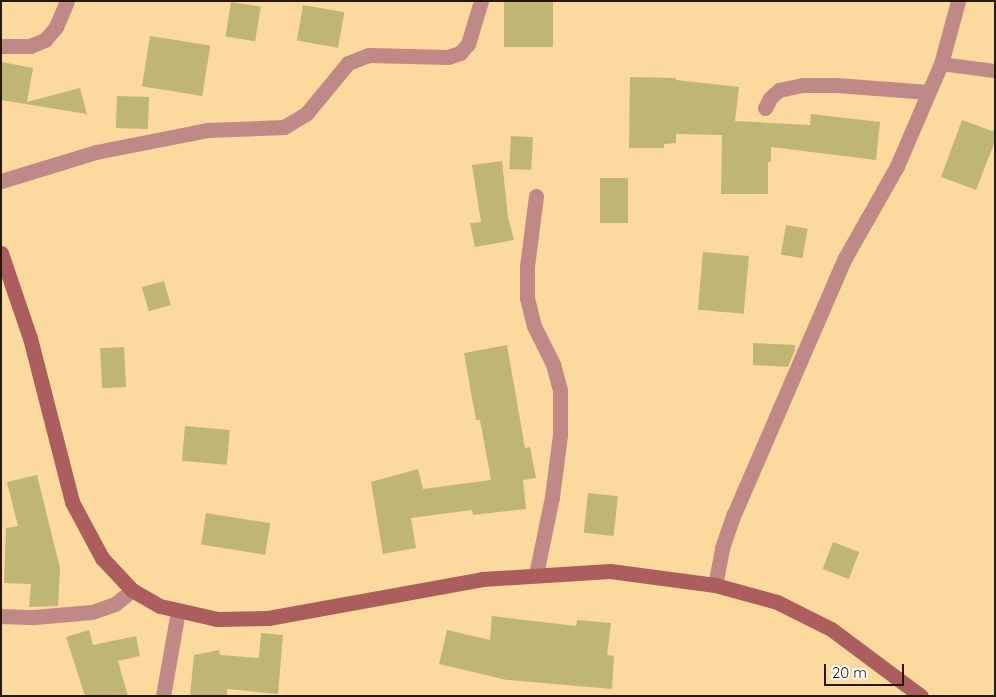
<!DOCTYPE html>
<html>
<head>
<meta charset="utf-8">
<style>
	body { margin:0 }
	#map { position:relative; width:996px; height:697px; overflow:hidden; background:#fcd99c; font-family:Quicksand,sans-serif }
	div>[style] { position:absolute }
	[style*='--x'] { left:calc(var(--x)*1px); top:calc(var(--y)*1px); width:calc(var(--w)*1px); rotate:calc(var(--a)*1deg) }
	.building>* { inset:0; background:#bfb674; transform-origin:0 0 }
	.lane>* { height:14px; margin:-7px; padding:0 7px; transform-origin:7px; border-radius:7px; background:#bf8987 }
	.street>* { height:15px; margin:-7.5px; padding:0 7.5px; transform-origin:7.5px; border-radius:7.5px; background:#bf8987 }
	.secondary>* { height:15px; margin:-7.5px; padding:0 7.5px; transform-origin:7.5px; border-radius:7.5px; background:#ab5e5d }
	span { translate:-50% -50%; white-space:nowrap; text-align:center; line-height:1.15; -webkit-text-stroke:4px #fff; paint-order:stroke }
	.frame { position:absolute; inset:0; border:2px solid #241801; pointer-events:none }
	.scale { position:absolute; left:824px; top:664px; width:80px; height:22px; box-sizing:border-box; border:2px solid #241801; border-top:0; padding-left:6px; font-size:15px; line-height:18px; white-space:nowrap; color:#241801; -webkit-text-stroke:4px #fff; paint-order:stroke }
</style>
</head>
<body>
<div id="map">
	<div class="building">
		<div style="left:504px;top:1px;width:49px;height:46px"></div>
		<div style="left:231px;top:2px;width:30px;height:35px;rotate:9deg"></div>
		<div style="left:303px;top:5px;width:42px;height:36px;rotate:10deg"></div>
		<div style="left:150px;top:36px;width:61px;height:51px;rotate:9deg"></div>
		<div style="clip-path:polygon(1px 62px,33px 68px,27px 102px,80px 88px,87px 114px,1px 100px)"></div>
		<div style="clip-path:polygon(630px 77px,676px 78px,676px 80px,739px 87px,735px 121px,810px 125px,811px 114px,880px 122px,876px 160px,771px 147px,771px 162px,768px 162px,768px 194px,721px 194px,722px 135px,676px 134px,676px 143px,664px 144px,664px 148px,629px 148px)"></div>
		<div style="left:117px;top:96px;width:32px;height:32px;rotate:2deg"></div>
		<div style="clip-path:polygon(962px 120px,995px 132px,995px 141px,976px 190px,941px 177px)"></div>
		<div style="left:511px;top:136px;width:22px;height:33px;rotate:3deg"></div>
		<div style="clip-path:polygon(502px 161px,508px 217px,514px 240px,475px 247px,470px 223px,481px 222px,472px 165px)"></div>
		<div style="left:600px;top:178px;width:28px;height:45px"></div>
		<div style="left:786px;top:225px;width:22px;height:30px;rotate:10deg"></div>
		<div style="left:703px;top:252px;width:46px;height:58px;rotate:5deg"></div>
		<div style="left:164px;top:281px;width:25px;height:23px;rotate:74deg"></div>
		<div style="clip-path:polygon(753px 343px,795px 345px,795px 350px,788px 367px,753px 365px)"></div>
		<div style="clip-path:polygon(507px 345px,525px 448px,530px 447px,536px 478px,523px 480px,526px 509px,473px 515px,472px 510px,411px 518px,416px 548px,383px 554px,371px 482px,418px 469px,423px 489px,491px 480px,480px 420px,476px 420px,464px 353px)"></div>
		<div style="left:124px;top:347px;width:40px;height:24px;rotate:87deg"></div>
		<div style="left:185px;top:426px;width:45px;height:35px;rotate:5deg"></div>
		<div style="clip-path:polygon(37px 475px,60px 568px,58px 606px,29px 607px,31px 584px,4px 583px,6px 528px,18px 526px,7px 482px)"></div>
		<div style="left:588px;top:493px;width:30px;height:40px;rotate:6deg"></div>
		<div style="left:206px;top:513px;width:65px;height:32px;rotate:9deg"></div>
		<div style="left:833px;top:542px;width:28px;height:29px;rotate:21deg"></div>
		<div style="clip-path:polygon(492px 616px,576px 626px,577px 620px,611px 623px,607px 655px,614px 656px,612px 689px,507px 680px,439px 664px,447px 630px,490px 640px)"></div>
		<div style="clip-path:polygon(89px 630px,93px 645px,136px 636px,140px 656px,118px 661px,128px 696px,85px 696px,66px 637px)"></div>
		<div style="clip-path:polygon(261px 633px,283px 635px,278px 694px,227px 689px,227px 696px,190px 696px,194px 655px,219px 650px,220px 655px,259px 658px)"></div>
	</div>
	<div class="lane">
		<div style="--x:941;--y:64;--w:54;--a:7.4"></div>
	</div>
	<div class="street">
		<div style="--x:1;--y:46;--w:29;--a:0"></div>
		<div style="--x:30;--y:46;--w:16;--a:-22"></div>
		<div style="--x:45;--y:40;--w:17;--a:-50"></div>
		<div style="--x:56;--y:27;--w:28;--a:-67"></div>
		<div style="--x:765;--y:108;--w:11;--a:-63"></div>
		<div style="--x:770;--y:98;--w:12;--a:-42"></div>
		<div style="--x:779;--y:90;--w:24;--a:-12"></div>
		<div style="--x:802;--y:85;--w:34;--a:0"></div>
		<div style="--x:836;--y:85;--w:93;--a:4.3"></div>
		<div style="--x:1;--y:181;--w:99;--a:-17"></div>
		<div style="--x:96;--y:152;--w:113;--a:-11.2"></div>
		<div style="--x:207;--y:130;--w:77;--a:-2.2"></div>
		<div style="--x:284;--y:127;--w:26;--a:-31"></div>
		<div style="--x:306;--y:114;--w:66;--a:-50.5"></div>
		<div style="--x:348;--y:63;--w:22;--a:-21"></div>
		<div style="--x:369;--y:55;--w:79;--a:1.5"></div>
		<div style="--x:448;--y:57;--w:13;--a:-18"></div>
		<div style="--x:460;--y:53;--w:12;--a:-48"></div>
		<div style="--x:468;--y:44;--w:45;--a:-73.2"></div>
		<div style="--x:536;--y:196;--w:71;--a:97.3"></div>
		<div style="--x:527;--y:266;--w:32;--a:90"></div>
		<div style="--x:527;--y:298;--w:29;--a:76"></div>
		<div style="--x:534;--y:326;--w:42;--a:63.4"></div>
		<div style="--x:553;--y:364;--w:28;--a:75"></div>
		<div style="--x:560;--y:391;--w:44;--a:90"></div>
		<div style="--x:560;--y:435;--w:63;--a:97.4"></div>
		<div style="--x:552;--y:497;--w:79;--a:101.7"></div>
		<div style="--x:715;--y:585;--w:38;--a:-79"></div>
		<div style="--x:722;--y:548;--w:36;--a:-71"></div>
		<div style="--x:734;--y:514;--w:279;--a:-66.6"></div>
		<div style="--x:845;--y:258;--w:106;--a:-60.5"></div>
		<div style="--x:897;--y:166;--w:111;--a:-66.7"></div>
		<div style="--x:941;--y:64;--w:65;--a:-74.9"></div>
		<div style="--x:1;--y:616;--w:33;--a:2"></div>
		<div style="--x:34;--y:617;--w:58;--a:-4.9"></div>
		<div style="--x:92;--y:612;--w:24;--a:-19"></div>
		<div style="--x:115;--y:604;--w:22;--a:-39"></div>
		<div style="--x:163;--y:696;--w:86;--a:-80"></div>
	</div>
	<div class="secondary">
		<div style="--x:1;--y:253;--w:90;--a:71.2"></div>
		<div style="--x:30;--y:338;--w:169;--a:75.6"></div>
		<div style="--x:72;--y:502;--w:64;--a:61.8"></div>
		<div style="--x:102;--y:558;--w:44;--a:46.8"></div>
		<div style="--x:132;--y:590;--w:32;--a:30"></div>
		<div style="--x:160;--y:606;--w:58;--a:12.8"></div>
		<div style="--x:217;--y:619;--w:51;--a:-1.1"></div>
		<div style="--x:268;--y:618;--w:218;--a:-10.3"></div>
		<div style="--x:482;--y:579;--w:128;--a:-3.6"></div>
		<div style="--x:610;--y:571;--w:106;--a:7.6"></div>
		<div style="--x:715;--y:585;--w:64;--a:15.3"></div>
		<div style="--x:777;--y:602;--w:60;--a:26.6"></div>
		<div style="--x:831;--y:629;--w:112;--a:36.7"></div>
	</div>
	<div class="frame"></div>
	<div class="scale">20 m</div>
</div>
</body>
</html>
